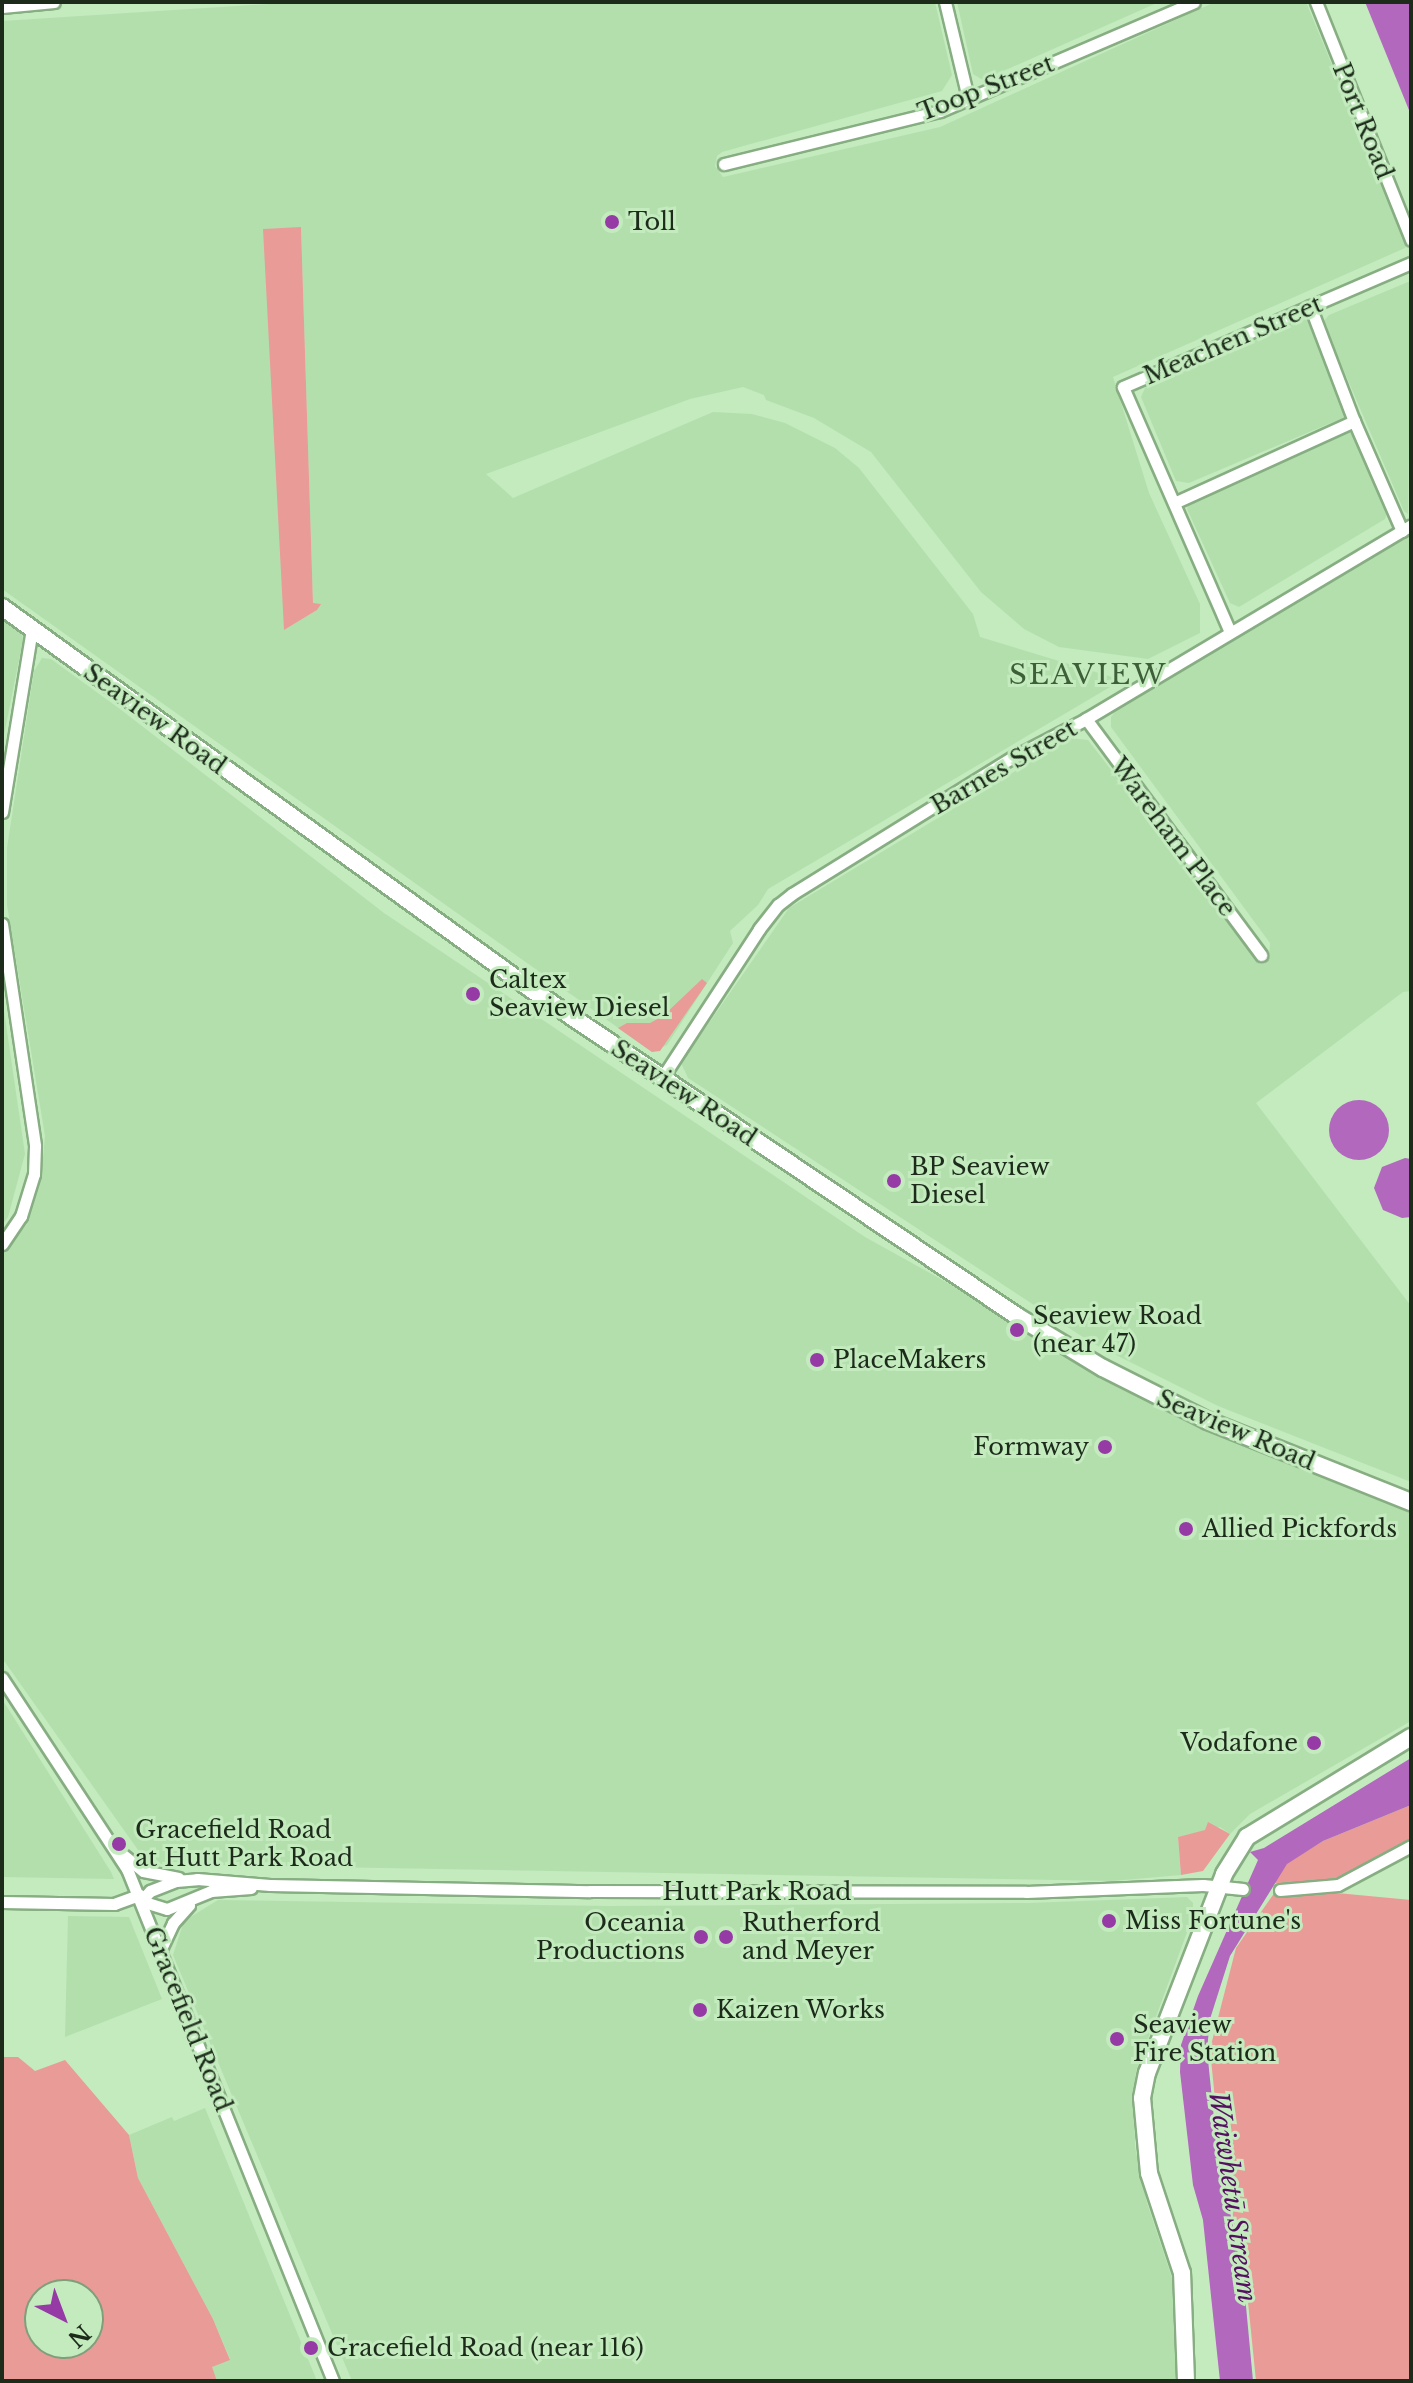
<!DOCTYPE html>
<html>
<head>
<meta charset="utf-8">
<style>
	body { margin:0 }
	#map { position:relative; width:1413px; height:2383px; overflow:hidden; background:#c3ebbe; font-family:"Libre Baskerville",serif }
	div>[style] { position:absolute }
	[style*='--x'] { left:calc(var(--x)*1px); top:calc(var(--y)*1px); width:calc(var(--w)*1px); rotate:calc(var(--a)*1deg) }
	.built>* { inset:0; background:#b3dfad }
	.green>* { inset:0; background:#e99b98 }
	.water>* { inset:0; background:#b168bd }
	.round { border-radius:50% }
	.roads { filter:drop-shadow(2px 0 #87ad82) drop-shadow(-2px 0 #87ad82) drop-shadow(0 2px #87ad82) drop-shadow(0 -2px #87ad82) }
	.street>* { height:11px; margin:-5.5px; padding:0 5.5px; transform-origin:5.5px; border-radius:5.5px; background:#fff }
	.secondary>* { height:16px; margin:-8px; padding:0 8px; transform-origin:8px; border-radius:8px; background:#fff }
	.dots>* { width:22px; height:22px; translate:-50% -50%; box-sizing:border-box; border:4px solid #c3ebbe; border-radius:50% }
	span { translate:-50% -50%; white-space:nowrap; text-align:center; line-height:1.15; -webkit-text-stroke:6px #c3ebbe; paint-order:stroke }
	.street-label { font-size:24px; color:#1c2b1a }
	.poi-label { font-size:24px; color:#1c2b1a }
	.left { translate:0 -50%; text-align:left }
	.right { translate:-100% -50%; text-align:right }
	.water-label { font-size:26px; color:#551060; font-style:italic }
	.quarter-label { font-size:28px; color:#3e6039; letter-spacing:2px }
	.frame { position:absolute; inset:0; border:4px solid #1c2b1a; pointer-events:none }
	.north { position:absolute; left:24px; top:2279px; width:80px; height:80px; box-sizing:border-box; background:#c3ebbe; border:2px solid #809e7c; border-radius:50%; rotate:138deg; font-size:22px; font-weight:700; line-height:32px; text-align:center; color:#1c2b1a }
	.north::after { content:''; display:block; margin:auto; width:28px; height:36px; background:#963ba5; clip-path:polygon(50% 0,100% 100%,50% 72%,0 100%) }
</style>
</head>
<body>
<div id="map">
	<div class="built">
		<div style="clip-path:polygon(evenodd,299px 2px,935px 2px,952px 75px,942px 91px,722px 152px,717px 156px,715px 166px,723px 177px,940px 127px,1215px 2px,1306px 2px,1406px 245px,1405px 248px,1113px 377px,1149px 493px,1200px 604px,1200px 633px,1148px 659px,1059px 647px,1024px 629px,981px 592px,871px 452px,814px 418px,766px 400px,764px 395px,743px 387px,690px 399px,486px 474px,513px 498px,713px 412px,752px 414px,785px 423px,835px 448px,859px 468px,973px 614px,980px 637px,1122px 680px,768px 889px,758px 905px,730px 931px,733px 943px,667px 1045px,652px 1052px,2px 589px,2px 21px,299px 2px,301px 228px,313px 604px,317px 610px,285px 629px,264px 229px,301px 228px)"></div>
		<div style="clip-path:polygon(957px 2px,1159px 2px,983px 80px,973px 74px)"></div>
		<div style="clip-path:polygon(1408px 282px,1411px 283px,1408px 514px,1404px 511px,1323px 322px,1329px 315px)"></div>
		<div style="clip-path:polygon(1304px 319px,1311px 322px,1347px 416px,1189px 483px,1176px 481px,1141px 397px,1145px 388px)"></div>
		<div style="clip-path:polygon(1346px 430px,1356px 437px,1388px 511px,1385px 519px,1239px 607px,1230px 603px,1187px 509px,1190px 500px)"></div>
		<div style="clip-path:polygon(1411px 534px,1411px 991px,1403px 992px,1256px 1103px,1411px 1306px,1411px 1482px,1218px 1406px,1092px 1343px,688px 1078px,681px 1063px,789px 908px,1070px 738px,1088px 740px,1257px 959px,1269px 960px,1270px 943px,1111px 727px,1111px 717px,1117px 709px)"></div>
		<div style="clip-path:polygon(2px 619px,22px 633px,23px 640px,2px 745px)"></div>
		<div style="clip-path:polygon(42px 658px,51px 659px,120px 709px,384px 913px,865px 1237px,948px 1283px,1114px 1383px,1209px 1429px,1411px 1509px,1411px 1721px,1250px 1814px,1230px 1834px,1220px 1827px,1178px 1837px,1181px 1875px,1112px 1881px,159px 1864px,143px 1857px,2px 1658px,2px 1255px,27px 1224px,41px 1179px,45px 1136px,7px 905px,7px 848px,34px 671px)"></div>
		<div style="clip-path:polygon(2px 997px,25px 1154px,8px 1217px,2px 1225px)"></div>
		<div style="clip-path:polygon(2px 1699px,111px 1872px,114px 1879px,2px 1877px)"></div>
		<div style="clip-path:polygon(1187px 1897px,1193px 1903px,1193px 1916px,1136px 2071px,1134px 2093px,1135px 2147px,1147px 2203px,1172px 2278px,1180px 2381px,352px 2381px,173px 1955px,184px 1921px,218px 1900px,608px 1906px,1029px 1903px)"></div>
		<div style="clip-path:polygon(68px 1916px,129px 1917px,162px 1999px,65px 2037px)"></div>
		<div style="clip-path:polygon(205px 2108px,280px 2291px,317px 2381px,217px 2381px,211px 2367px,230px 2359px,213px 2319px,138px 2178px,129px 2135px,172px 2117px,174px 2121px)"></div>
	</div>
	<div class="green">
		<div style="clip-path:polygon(301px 227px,313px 603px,321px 604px,317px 610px,284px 630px,263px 229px)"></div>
		<div style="clip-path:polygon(702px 979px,707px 983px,660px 1051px,652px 1052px,618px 1028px,627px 1023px,650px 1023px,663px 1016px)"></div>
		<div style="clip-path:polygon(1411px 1805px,1411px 1839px,1350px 1874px,1322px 1882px,1274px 1883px,1287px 1863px,1323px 1841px)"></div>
		<div style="clip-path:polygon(1208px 1822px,1230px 1834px,1203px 1871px,1181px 1875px,1178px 1837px,1205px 1830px)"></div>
		<div style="clip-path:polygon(1275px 1892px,1337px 1893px,1411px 1900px,1411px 2381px,1256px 2381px,1246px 2282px,1220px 2150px,1210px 2049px,1236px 1948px)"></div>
		<div style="clip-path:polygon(evenodd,2px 2057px,18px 2057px,35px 2071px,65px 2060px,129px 2135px,138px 2178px,213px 2319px,230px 2360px,212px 2367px,217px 2381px,2px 2381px,2px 2057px,88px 2295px,88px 2343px,40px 2343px,40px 2295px,88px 2295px)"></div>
	</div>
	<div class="water">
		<div style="clip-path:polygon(1365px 2px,1411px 2px,1411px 115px)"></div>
		<div class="round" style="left:1329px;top:1100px;width:60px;height:60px"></div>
		<div style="clip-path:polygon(1405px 1158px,1411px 1159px,1411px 1217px,1402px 1218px,1383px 1210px,1374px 1188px,1382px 1167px)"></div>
		<div style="clip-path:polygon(1411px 1758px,1411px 1805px,1323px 1841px,1287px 1864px,1230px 1956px,1210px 2019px,1207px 2050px,1216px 2138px,1244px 2285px,1253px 2381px,1220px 2381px,1203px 2220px,1193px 2185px,1180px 2072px,1181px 2045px,1198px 1996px,1258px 1860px,1250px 1852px,1264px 1848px)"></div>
	</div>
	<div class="roads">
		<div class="street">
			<div style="--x:945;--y:2;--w:99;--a:76.5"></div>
			<div style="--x:1316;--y:2;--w:256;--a:68.2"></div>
			<div style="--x:2;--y:7;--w:52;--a:-5.5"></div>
			<div style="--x:724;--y:164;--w:222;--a:-13.8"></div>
			<div style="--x:940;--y:111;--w:276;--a:-23.2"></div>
			<div style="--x:1310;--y:306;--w:123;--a:69.1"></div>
			<div style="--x:1354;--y:421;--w:120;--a:66.4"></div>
			<div style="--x:1174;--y:503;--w:198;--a:-24.5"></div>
			<div style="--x:1230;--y:632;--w:267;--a:-113.6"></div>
			<div style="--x:1123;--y:387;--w:314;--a:-23.3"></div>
			<div style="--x:1086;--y:719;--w:294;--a:53.4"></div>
			<div style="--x:2;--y:812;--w:185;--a:-80.7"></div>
			<div style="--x:2;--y:924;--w:224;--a:81.5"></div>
			<div style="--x:35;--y:1146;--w:28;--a:92"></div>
			<div style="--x:34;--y:1174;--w:44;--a:107.2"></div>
			<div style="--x:21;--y:1216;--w:34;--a:124"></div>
			<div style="--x:662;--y:1078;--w:178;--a:-56.9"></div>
			<div style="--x:759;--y:929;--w:31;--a:-52"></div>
			<div style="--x:778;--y:905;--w:18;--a:-38"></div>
			<div style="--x:792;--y:894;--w:262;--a:-31.8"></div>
			<div style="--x:1015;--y:756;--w:80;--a:-27.5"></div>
			<div style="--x:1086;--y:719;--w:378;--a:-30.8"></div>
			<div style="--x:2;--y:1678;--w:228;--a:56.8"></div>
			<div style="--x:127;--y:1869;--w:552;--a:68.08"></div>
			<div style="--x:122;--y:1854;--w:27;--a:39"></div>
			<div style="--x:143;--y:1871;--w:36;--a:11"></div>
			<div style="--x:1280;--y:1890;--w:58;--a:-4.9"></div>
			<div style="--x:1338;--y:1885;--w:83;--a:-28.1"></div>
			<div style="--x:141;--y:1901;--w:13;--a:-48"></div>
			<div style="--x:150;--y:1891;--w:28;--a:-21"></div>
			<div style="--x:176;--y:1881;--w:21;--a:-5"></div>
			<div style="--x:197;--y:1879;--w:73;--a:4.7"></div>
			<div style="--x:270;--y:1885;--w:320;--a:1.1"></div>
			<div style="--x:590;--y:1891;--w:436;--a:0.1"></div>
			<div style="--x:1026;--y:1892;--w:177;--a:-2.3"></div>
			<div style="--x:1203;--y:1885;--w:40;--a:5.7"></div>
			<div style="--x:141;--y:1901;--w:27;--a:17"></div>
			<div style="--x:167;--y:1909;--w:48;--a:-22.2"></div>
			<div style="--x:211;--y:1891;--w:40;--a:-4.3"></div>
			<div style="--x:2;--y:1902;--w:112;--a:1"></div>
			<div style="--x:114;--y:1904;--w:27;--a:-20"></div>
			<div style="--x:160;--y:1951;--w:31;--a:-65"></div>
			<div style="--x:173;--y:1923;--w:24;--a:-48"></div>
		</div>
		<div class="secondary">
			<div style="--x:2;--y:607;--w:654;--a:35.85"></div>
			<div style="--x:532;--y:990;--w:584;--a:33.91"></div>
			<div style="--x:1017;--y:1316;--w:100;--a:31.2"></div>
			<div style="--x:1103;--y:1368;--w:118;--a:26.8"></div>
			<div style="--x:1208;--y:1421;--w:219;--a:21.8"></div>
			<div style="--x:1186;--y:2381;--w:108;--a:-92.1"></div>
			<div style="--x:1182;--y:2273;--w:105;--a:-108.3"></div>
			<div style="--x:1149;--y:2173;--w:75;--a:-95.3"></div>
			<div style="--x:1142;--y:2098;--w:25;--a:-79"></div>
			<div style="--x:1147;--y:2073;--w:213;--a:-68.8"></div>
			<div style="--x:1224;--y:1874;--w:44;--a:-58.1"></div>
			<div style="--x:1247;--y:1837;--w:192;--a:-31.4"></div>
		</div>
	</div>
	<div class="dots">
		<div style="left:612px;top:222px;background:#963ba5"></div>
		<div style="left:473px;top:994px;background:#963ba5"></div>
		<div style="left:894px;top:1181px;background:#963ba5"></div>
		<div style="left:1017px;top:1330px;background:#963ba5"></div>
		<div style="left:817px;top:1360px;background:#963ba5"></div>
		<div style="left:1105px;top:1447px;background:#963ba5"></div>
		<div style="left:1186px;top:1529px;background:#963ba5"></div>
		<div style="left:1314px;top:1743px;background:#963ba5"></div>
		<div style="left:119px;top:1844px;background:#963ba5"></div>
		<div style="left:1109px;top:1921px;background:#963ba5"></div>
		<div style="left:701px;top:1937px;background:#963ba5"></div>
		<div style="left:726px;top:1937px;background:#963ba5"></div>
		<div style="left:700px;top:2010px;background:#963ba5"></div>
		<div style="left:1117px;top:2039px;background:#963ba5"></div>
		<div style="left:311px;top:2348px;background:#963ba5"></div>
	</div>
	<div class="street-label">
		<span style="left:986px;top:88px;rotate:-21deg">Toop Street</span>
		<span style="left:1363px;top:121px;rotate:68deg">Port Road</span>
		<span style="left:1233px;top:340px;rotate:-23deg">Meachen Street</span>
		<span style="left:155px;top:719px;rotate:36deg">Seaview Road</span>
		<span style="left:1004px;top:767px;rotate:-30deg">Barnes Street</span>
		<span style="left:1173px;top:837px;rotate:53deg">Wareham Place</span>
		<span style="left:684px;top:1093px;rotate:34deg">Seaview Road</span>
		<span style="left:1236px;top:1430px;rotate:23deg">Seaview Road</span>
		<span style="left:757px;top:1892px">Hutt Park Road</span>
		<span style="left:188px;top:2019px;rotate:68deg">Gracefield Road</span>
	</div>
	<div class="poi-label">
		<span class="left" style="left:628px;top:222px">Toll</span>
		<span class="left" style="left:489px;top:994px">Caltex<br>Seaview Diesel</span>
		<span class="left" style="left:910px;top:1181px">BP Seaview<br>Diesel</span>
		<span class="left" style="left:1033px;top:1330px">Seaview Road<br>(near 47)</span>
		<span class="left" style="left:833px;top:1360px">PlaceMakers</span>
		<span class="right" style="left:1089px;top:1447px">Formway</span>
		<span class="left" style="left:1202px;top:1529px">Allied Pickfords</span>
		<span class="right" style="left:1298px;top:1743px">Vodafone</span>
		<span class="left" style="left:135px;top:1844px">Gracefield Road<br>at Hutt Park Road</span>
		<span class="left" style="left:1125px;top:1921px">Miss Fortune's</span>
		<span class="right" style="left:685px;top:1937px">Oceania<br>Productions</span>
		<span class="left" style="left:742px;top:1937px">Rutherford<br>and Meyer</span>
		<span class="left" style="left:716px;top:2010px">Kaizen Works</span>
		<span class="left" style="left:1133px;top:2039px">Seaview<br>Fire Station</span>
		<span class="left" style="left:327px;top:2348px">Gracefield Road (near 116)</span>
	</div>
	<div class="water-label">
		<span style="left:1232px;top:2197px;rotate:82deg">Waiwhetū Stream</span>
	</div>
	<div class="quarter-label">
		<span style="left:1088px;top:675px">SEAVIEW</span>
	</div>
	<div class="frame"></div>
	<div class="north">N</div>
</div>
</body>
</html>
